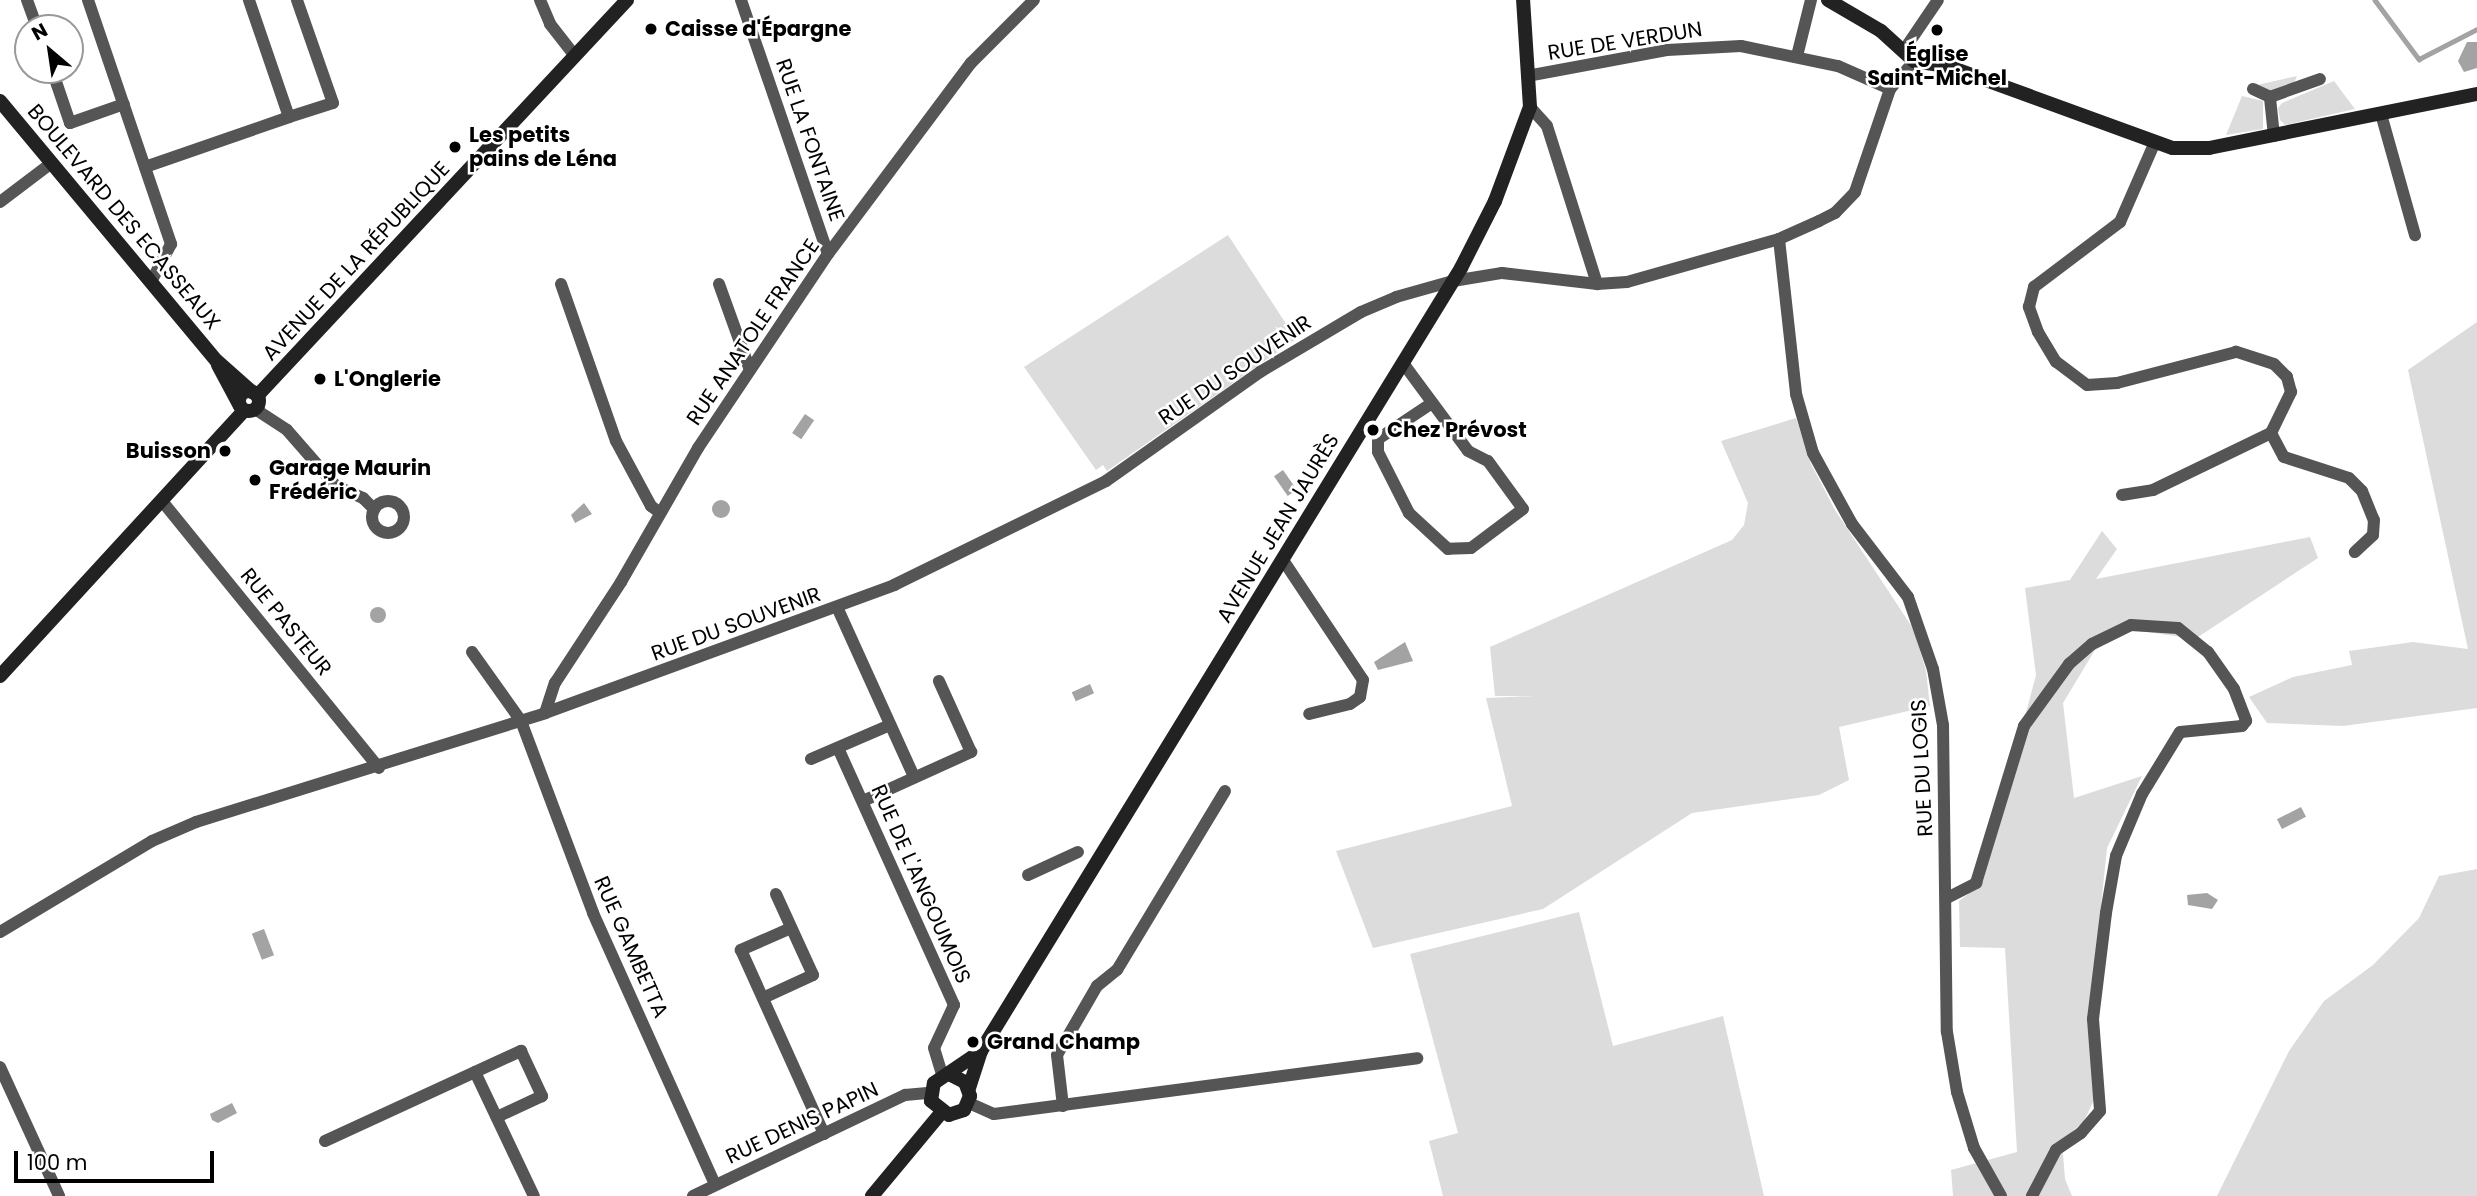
<!DOCTYPE html>
<html>
<head>
<meta charset="utf-8">
<style>
	body { margin:0 }
	#map { position:relative; width:2477px; height:1196px; overflow:hidden; background:#fff; font-family:Poppins,sans-serif }
	div>[style] { position:absolute }
	[style*='--x'] { left:calc(var(--x)*1px); top:calc(var(--y)*1px); width:calc(var(--w)*1px); rotate:calc(var(--a)*1deg) }
	.green>* { inset:0; background:#dcdcdc }
	.water>* { inset:0; background:#a3a3a3; transform-origin:0 0 }
	.round { border-radius:50% }
	.stream>* { height:4.5px; margin:-2.25px; padding:0 2.25px; transform-origin:2.25px; border-radius:2.25px; background:#a3a3a3 }
	.street>* { height:12px; margin:-6px; padding:0 6px; transform-origin:6px; border-radius:6px; background:#555 }
	.street>.ring { margin:-6px; padding:0; box-sizing:content-box; background:none; border:12px solid #555; border-radius:50% }
	.secondary>* { height:14px; margin:-7px; padding:0 7px; transform-origin:7px; border-radius:7px; background:#222 }
	.secondary>.ring { margin:-7px; padding:0; box-sizing:content-box; background:none; border:14px solid #222; border-radius:50% }
	.dots>* { width:19px; height:19px; translate:-50% -50%; box-sizing:border-box; border:4px solid #fff; border-radius:50% }
	span { translate:-50% -50%; white-space:nowrap; text-align:center; line-height:1.15; -webkit-text-stroke:5px #fff; paint-order:stroke }
	.poi-label { font-size:21px; color:#000; font-weight:700 }
	.left { translate:0 -50%; text-align:left }
	.right { translate:-100% -50%; text-align:right }
	.street-label { font-size:21px; color:#000 }
	.north { position:absolute; left:14px; top:14px; width:70px; height:70px; box-sizing:border-box; background:#fff; border:2px solid #999; border-radius:50%; rotate:331deg; font-size:19px; font-weight:700; line-height:28px; text-align:center; color:#000 }
	.north::after { content:''; display:block; margin:auto; width:24px; height:32px; background:#000; clip-path:polygon(50% 0,100% 100%,50% 72%,0 100%) }
	.scale { position:absolute; left:14px; top:1151px; width:200px; height:32px; box-sizing:border-box; border:4px solid #000; border-top:0; padding-left:9px; font-size:21px; line-height:24px; white-space:nowrap; color:#000; -webkit-text-stroke:5px #fff; paint-order:stroke }
</style>
</head>
<body>
<div id="map">
	<div class="green">
		<div style="clip-path:polygon(2297px 76px,2294px 83px,2267px 93px,2257px 85px)"></div>
		<div style="clip-path:polygon(2334px 81px,2355px 109px,2285px 125px,2280px 120px,2278px 108px,2282px 103px)"></div>
		<div style="clip-path:polygon(2242px 96px,2263px 101px,2263px 129px,2226px 135px)"></div>
		<div style="clip-path:polygon(1228px 235px,1296px 339px,1107px 471px,1103px 465px,1096px 470px,1024px 367px)"></div>
		<div style="clip-path:polygon(2477px 322px,2477px 708px,2343px 726px,2267px 723px,2249px 697px,2293px 677px,2352px 665px,2349px 651px,2413px 642px,2468px 649px,2408px 370px)"></div>
		<div style="clip-path:polygon(1796px 418px,1811px 464px,1835px 510px,1914px 630px,1926px 671px,1930px 706px,1839px 727px,1849px 780px,1819px 795px,1692px 813px,1543px 909px,1373px 948px,1336px 851px,1512px 806px,1486px 698px,1535px 696px,1495px 696px,1490px 647px,1732px 540px,1744px 525px,1748px 503px,1721px 441px)"></div>
		<div style="clip-path:polygon(2102px 531px,2117px 549px,2096px 579px,2310px 537px,2318px 558px,2195px 639px,2134px 630px,2095px 650px,2063px 703px,2074px 798px,2142px 776px,2107px 848px,2089px 1021px,2094px 1100px,2084px 1121px,2062px 1141px,2065px 1179px,2072px 1196px,1953px 1196px,1951px 1170px,2017px 1152px,2005px 948px,1960px 947px,1959px 901px,1980px 885px,2036px 675px,2025px 588px,2070px 580px)"></div>
		<div style="clip-path:polygon(2477px 869px,2477px 1196px,2217px 1196px,2289px 1051px,2324px 1001px,2373px 965px,2419px 918px,2439px 876px)"></div>
		<div style="clip-path:polygon(1579px 912px,1613px 1046px,1723px 1016px,1764px 1196px,1443px 1196px,1429px 1141px,1458px 1133px,1410px 954px)"></div>
	</div>
	<div class="water">
		<div style="clip-path:polygon(2467px 42px,2477px 42px,2477px 68px,2464px 72px,2458px 61px)"></div>
		<div style="left:805px;top:414px;width:11px;height:23px;rotate:34deg"></div>
		<div style="left:1283px;top:470px;width:24px;height:11px;rotate:55deg"></div>
		<div class="round" style="left:712px;top:500px;width:18px;height:18px"></div>
		<div style="clip-path:polygon(584px 503px,592px 514px,575px 523px,571px 515px)"></div>
		<div class="round" style="left:370px;top:607px;width:16px;height:16px"></div>
		<div style="clip-path:polygon(1405px 642px,1413px 661px,1378px 670px,1374px 662px)"></div>
		<div style="left:1090px;top:684px;width:10px;height:20px;rotate:66deg"></div>
		<div style="left:2301px;top:807px;width:11px;height:27px;rotate:63deg"></div>
		<div style="clip-path:polygon(2207px 893px,2218px 900px,2212px 909px,2188px 905px,2187px 895px)"></div>
		<div style="left:264px;top:929px;width:28px;height:13px;rotate:69deg"></div>
		<div style="clip-path:polygon(232px 1103px,237px 1113px,218px 1123px,212px 1120px,210px 1114px)"></div>
	</div>
	<div class="stream">
		<div style="--x:2375;--y:0;--w:74;--a:53.3"></div>
		<div style="--x:2419;--y:59;--w:65;--a:-27.3"></div>
	</div>
	<div class="street">
		<div style="--x:27;--y:0;--w:30;--a:70"></div>
		<div style="--x:88;--y:0;--w:258;--a:71.2"></div>
		<div style="--x:171;--y:244;--w:43;--a:117.8"></div>
		<div style="--x:540;--y:0;--w:26;--a:67"></div>
		<div style="--x:550;--y:24;--w:41;--a:52"></div>
		<div style="--x:741;--y:0;--w:268;--a:71.1"></div>
		<div style="--x:1904;--y:50;--w:60;--a:-55.8"></div>
		<div style="--x:1797;--y:56;--w:58;--a:-76"></div>
		<div style="--x:52;--y:70;--w:56;--a:71.2"></div>
		<div style="--x:70;--y:123;--w:57;--a:-19.4"></div>
		<div style="--x:1527;--y:76;--w:142;--a:-10.5"></div>
		<div style="--x:1667;--y:50;--w:74;--a:-3.1"></div>
		<div style="--x:1741;--y:46;--w:99;--a:11.7"></div>
		<div style="--x:1838;--y:66;--w:57;--a:23.9"></div>
		<div style="--x:2253;--y:89;--w:19;--a:25"></div>
		<div style="--x:1530;--y:107;--w:25;--a:48"></div>
		<div style="--x:1547;--y:126;--w:166;--a:72.4"></div>
		<div style="--x:2381;--y:114;--w:126;--a:74.3"></div>
		<div style="--x:289;--y:117;--w:46;--a:-17.7"></div>
		<div style="--x:333;--y:103;--w:109;--a:-109.3"></div>
		<div style="--x:2274;--y:136;--w:39;--a:-96"></div>
		<div style="--x:2270;--y:97;--w:53;--a:-19.8"></div>
		<div style="--x:145;--y:167;--w:152;--a:-19.1"></div>
		<div style="--x:289;--y:117;--w:124;--a:-108.9"></div>
		<div style="--x:0;--y:202;--w:63;--a:-37.2"></div>
		<div style="--x:1779;--y:239;--w:156;--a:83.7"></div>
		<div style="--x:1796;--y:394;--w:61;--a:73.9"></div>
		<div style="--x:1813;--y:453;--w:81;--a:61.2"></div>
		<div style="--x:1852;--y:524;--w:92;--a:52.5"></div>
		<div style="--x:1908;--y:597;--w:76;--a:70.9"></div>
		<div style="--x:1933;--y:669;--w:57;--a:79.9"></div>
		<div style="--x:1943;--y:725;--w:307;--a:89.3"></div>
		<div style="--x:1947;--y:1032;--w:61;--a:80.5"></div>
		<div style="--x:1957;--y:1092;--w:59;--a:73.1"></div>
		<div style="--x:1974;--y:1148;--w:55;--a:60.6"></div>
		<div style="--x:561;--y:284;--w:166;--a:70.7"></div>
		<div style="--x:616;--y:441;--w:74;--a:61.7"></div>
		<div style="--x:651;--y:506;--w:10;--a:37"></div>
		<div style="--x:719;--y:284;--w:91;--a:70.2"></div>
		<div style="--x:1403;--y:363;--w:109;--a:53.5"></div>
		<div style="--x:1468;--y:451;--w:22;--a:27"></div>
		<div style="--x:1488;--y:461;--w:59;--a:53.9"></div>
		<div style="--x:1523;--y:509;--w:65;--a:143.1"></div>
		<div style="--x:1471;--y:548;--w:23;--a:178"></div>
		<div style="--x:1448;--y:549;--w:53;--a:-137.3"></div>
		<div style="--x:1409;--y:513;--w:68;--a:-116.9"></div>
		<div style="--x:1378;--y:452;--w:13;--a:-90"></div>
		<div style="--x:1378;--y:439;--w:65;--a:-33.7"></div>
		<div style="--x:255;--y:409;--w:38;--a:33"></div>
		<div style="--x:287;--y:430;--w:74;--a:48.8"></div>
		<div style="--x:336;--y:486;--w:30;--a:24"></div>
		<div style="--x:363;--y:498;--w:16;--a:45"></div>
		<div style="--x:2271;--y:433;--w:27;--a:62"></div>
		<div style="--x:2284;--y:457;--w:68;--a:17.9"></div>
		<div style="--x:2349;--y:478;--w:18;--a:45"></div>
		<div style="--x:2362;--y:491;--w:31;--a:68"></div>
		<div style="--x:2374;--y:520;--w:15;--a:94"></div>
		<div style="--x:2373;--y:535;--w:25;--a:137"></div>
		<div style="--x:2122;--y:495;--w:31;--a:-9"></div>
		<div style="--x:2153;--y:490;--w:131;--a:-25.8"></div>
		<div style="--x:2271;--y:433;--w:46;--a:-64"></div>
		<div style="--x:2291;--y:392;--w:16;--a:-105"></div>
		<div style="--x:2287;--y:377;--w:18;--a:-135"></div>
		<div style="--x:2274;--y:364;--w:40;--a:-162"></div>
		<div style="--x:2236;--y:352;--w:123;--a:165.4"></div>
		<div style="--x:2117;--y:383;--w:30;--a:176"></div>
		<div style="--x:2087;--y:385;--w:39;--a:-143"></div>
		<div style="--x:2056;--y:362;--w:35;--a:-121"></div>
		<div style="--x:2038;--y:332;--w:27;--a:-110"></div>
		<div style="--x:2029;--y:307;--w:21;--a:-76"></div>
		<div style="--x:2034;--y:287;--w:108;--a:-37.1"></div>
		<div style="--x:2120;--y:222;--w:85;--a:-66.4"></div>
		<div style="--x:162;--y:501;--w:344;--a:50.9"></div>
		<div class="ring" style="left:372px;top:501px;width:20px;height:20px"></div>
		<div style="--x:1283;--y:560;--w:144;--a:56.3"></div>
		<div style="--x:1363;--y:680;--w:17;--a:100"></div>
		<div style="--x:1360;--y:697;--w:12;--a:145"></div>
		<div style="--x:1350;--y:704;--w:42;--a:166.3"></div>
		<div style="--x:837;--y:607;--w:187;--a:65.6"></div>
		<div style="--x:472;--y:652;--w:85;--a:54.6"></div>
		<div style="--x:521;--y:721;--w:205;--a:69.4"></div>
		<div style="--x:593;--y:913;--w:297;--a:65.8"></div>
		<div style="--x:545;--y:713;--w:32;--a:-72"></div>
		<div style="--x:555;--y:683;--w:121;--a:-56.8"></div>
		<div style="--x:621;--y:582;--w:155;--a:-60.1"></div>
		<div style="--x:698;--y:448;--w:234;--a:-56.2"></div>
		<div style="--x:828;--y:254;--w:239;--a:-53.2"></div>
		<div style="--x:971;--y:63;--w:89;--a:-45"></div>
		<div style="--x:838;--y:748;--w:282;--a:65.7"></div>
		<div style="--x:954;--y:1005;--w:47;--a:114.9"></div>
		<div style="--x:934;--y:1048;--w:30;--a:73"></div>
		<div style="--x:811;--y:759;--w:86;--a:-23.3"></div>
		<div style="--x:863;--y:801;--w:119;--a:-24.4"></div>
		<div style="--x:971;--y:752;--w:78;--a:-114.3"></div>
		<div style="--x:1028;--y:875;--w:55;--a:-24.7"></div>
		<div style="--x:1947;--y:898;--w:33;--a:-27"></div>
		<div style="--x:1976;--y:883;--w:164;--a:-73"></div>
		<div style="--x:2024;--y:726;--w:77;--a:-54"></div>
		<div style="--x:2069;--y:664;--w:30;--a:-41"></div>
		<div style="--x:2092;--y:644;--w:43;--a:-26"></div>
		<div style="--x:2131;--y:625;--w:47;--a:3.7"></div>
		<div style="--x:2178;--y:628;--w:38;--a:39"></div>
		<div style="--x:2208;--y:652;--w:45;--a:54.9"></div>
		<div style="--x:2234;--y:689;--w:34;--a:69"></div>
		<div style="--x:2246;--y:721;--w:6;--a:129"></div>
		<div style="--x:2242;--y:726;--w:62;--a:174.5"></div>
		<div style="--x:2180;--y:732;--w:73;--a:121.5"></div>
		<div style="--x:2142;--y:794;--w:67;--a:112.8"></div>
		<div style="--x:2116;--y:856;--w:58;--a:100"></div>
		<div style="--x:2106;--y:913;--w:107;--a:97"></div>
		<div style="--x:2093;--y:1019;--w:92;--a:85.6"></div>
		<div style="--x:2100;--y:1111;--w:29;--a:131"></div>
		<div style="--x:2081;--y:1133;--w:30;--a:146"></div>
		<div style="--x:2056;--y:1150;--w:52;--a:117.6"></div>
		<div style="--x:791;--y:928;--w:55;--a:156.3"></div>
		<div style="--x:741;--y:950;--w:202;--a:65.7"></div>
		<div style="--x:0;--y:932;--w:177;--a:-30.9"></div>
		<div style="--x:152;--y:841;--w:48;--a:-23.4"></div>
		<div style="--x:196;--y:822;--w:366;--a:-17.3"></div>
		<div style="--x:545;--y:713;--w:372;--a:-20.1"></div>
		<div style="--x:894;--y:585;--w:236;--a:-26.1"></div>
		<div style="--x:1106;--y:481;--w:189;--a:-35.3"></div>
		<div style="--x:1260;--y:372;--w:117;--a:-30.7"></div>
		<div style="--x:1361;--y:312;--w:38;--a:-23"></div>
		<div style="--x:1396;--y:297;--w:59;--a:-15.7"></div>
		<div style="--x:1453;--y:281;--w:50;--a:-9.3"></div>
		<div style="--x:1502;--y:273;--w:96;--a:6.6"></div>
		<div style="--x:1597;--y:284;--w:30;--a:-4"></div>
		<div style="--x:1627;--y:282;--w:158;--a:-15.8"></div>
		<div style="--x:1779;--y:239;--w:44;--a:-24.2"></div>
		<div style="--x:1819;--y:221;--w:18;--a:-27"></div>
		<div style="--x:1835;--y:213;--w:29;--a:-46"></div>
		<div style="--x:1855;--y:192;--w:109;--a:-71.2"></div>
		<div style="--x:1890;--y:89;--w:37;--a:-49"></div>
		<div style="--x:763;--y:998;--w:55;--a:-24.7"></div>
		<div style="--x:813;--y:975;--w:89;--a:-114.6"></div>
		<div style="--x:0;--y:1067;--w:142;--a:65.4"></div>
		<div style="--x:475;--y:1072;--w:137;--a:64.6"></div>
		<div style="--x:969;--y:1103;--w:27;--a:24"></div>
		<div style="--x:994;--y:1114;--w:427;--a:-7.5"></div>
		<div style="--x:1063;--y:1106;--w:51;--a:-96.7"></div>
		<div style="--x:1057;--y:1055;--w:80;--a:-59.9"></div>
		<div style="--x:1097;--y:986;--w:26;--a:-39"></div>
		<div style="--x:1117;--y:970;--w:209;--a:-58.9"></div>
		<div style="--x:325;--y:1141;--w:216;--a:-24.7"></div>
		<div style="--x:521;--y:1051;--w:50;--a:65"></div>
		<div style="--x:542;--y:1096;--w:50;--a:155"></div>
		<div style="--x:693;--y:1196;--w:235;--a:-25.5"></div>
		<div style="--x:905;--y:1095;--w:25;--a:-5"></div>
	</div>
	<div class="secondary">
		<div style="--x:1828;--y:0;--w:61;--a:30.3"></div>
		<div style="--x:1881;--y:31;--w:45;--a:42.3"></div>
		<div style="--x:1914;--y:61;--w:36;--a:9"></div>
		<div style="--x:1950;--y:67;--w:237;--a:20"></div>
		<div style="--x:2173;--y:148;--w:36;--a:0"></div>
		<div style="--x:2209;--y:148;--w:273;--a:-11.4"></div>
		<div style="--x:0;--y:101;--w:339;--a:50.2"></div>
		<div style="--x:217;--y:361;--w:47;--a:41.5"></div>
		<div style="--x:218;--y:365;--w:47;--a:61.8"></div>
		<div class="ring" style="left:239px;top:391px;width:6px;height:6px"></div>
		<div style="--x:257;--y:396;--w:542;--a:-46.94"></div>
		<div style="--x:0;--y:676;--w:360;--a:-47.4"></div>
		<div style="--x:951;--y:1075;--w:16;--a:27"></div>
		<div style="--x:965;--y:1082;--w:15;--a:70"></div>
		<div style="--x:970;--y:1096;--w:15;--a:113"></div>
		<div style="--x:964;--y:1110;--w:16;--a:162"></div>
		<div style="--x:949;--y:1115;--w:23;--a:-142"></div>
		<div style="--x:931;--y:1101;--w:18;--a:-81"></div>
		<div style="--x:934;--y:1083;--w:57;--a:-34.2"></div>
		<div style="--x:981;--y:1051;--w:918;--a:-58.49"></div>
		<div style="--x:1461;--y:268;--w:75;--a:-63.1"></div>
		<div style="--x:1495;--y:201;--w:100;--a:-69.6"></div>
		<div style="--x:1530;--y:107;--w:107;--a:-93.7"></div>
		<div style="--x:969;--y:1088;--w:39;--a:-72"></div>
		<div style="--x:872;--y:1196;--w:108;--a:-50.3"></div>
	</div>
	<div class="dots">
		<div style="left:651px;top:29px;background:#000"></div>
		<div style="left:1937px;top:30px;background:#000"></div>
		<div style="left:455px;top:147px;background:#000"></div>
		<div style="left:320px;top:379px;background:#000"></div>
		<div style="left:1373px;top:430px;background:#000"></div>
		<div style="left:225px;top:451px;background:#000"></div>
		<div style="left:255px;top:480px;background:#000"></div>
		<div style="left:973px;top:1042px;background:#000"></div>
	</div>
	<div class="poi-label">
		<span class="left" style="left:665px;top:29px">Caisse d'Épargne</span>
		<span style="left:1937px;top:66px">Église<br>Saint-Michel</span>
		<span class="left" style="left:469px;top:147px">Les petits<br>pains de Léna</span>
		<span class="left" style="left:334px;top:379px">L'Onglerie</span>
		<span class="left" style="left:1387px;top:430px">Chez Prévost</span>
		<span class="right" style="left:211px;top:451px">Buisson</span>
		<span class="left" style="left:269px;top:480px">Garage Maurin<br>Frédéric</span>
		<span class="left" style="left:987px;top:1042px">Grand Champ</span>
	</div>
	<div class="street-label">
		<span style="left:1625px;top:41px;rotate:-9deg">RUE DE VERDUN</span>
		<span style="left:810px;top:140px;rotate:71deg">RUE LA FONTAINE</span>
		<span style="left:124px;top:217px;rotate:50deg">BOULEVARD DES ECASSEAUX</span>
		<span style="left:356px;top:261px;rotate:-47deg">AVENUE DE LA RÉPUBLIQUE</span>
		<span style="left:753px;top:332px;rotate:-56deg">RUE ANATOLE FRANCE</span>
		<span style="left:1235px;top:370px;rotate:-34deg">RUE DU SOUVENIR</span>
		<span style="left:1278px;top:528px;rotate:-59deg">AVENUE JEAN JAURÈS</span>
		<span style="left:286px;top:622px;rotate:51deg">RUE PASTEUR</span>
		<span style="left:736px;top:624px;rotate:-20deg">RUE DU SOUVENIR</span>
		<span style="left:1922px;top:768px;rotate:-93deg">RUE DU LOGIS</span>
		<span style="left:921px;top:884px;rotate:66deg">RUE DE L'ANGOUMOIS</span>
		<span style="left:631px;top:947px;rotate:66deg">RUE GAMBETTA</span>
		<span style="left:802px;top:1123px;rotate:-25deg">RUE DENIS PAPIN</span>
	</div>
	<div class="north">N</div>
	<div class="scale">100 m</div>
</div>
</body>
</html>
